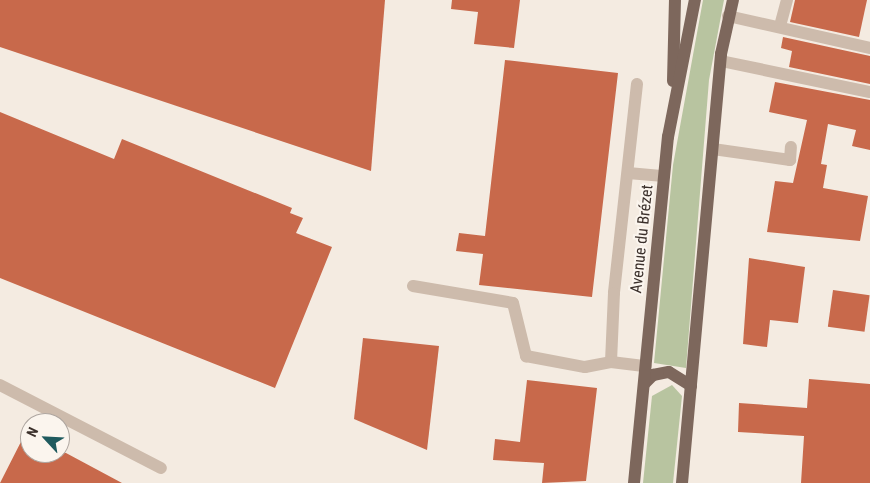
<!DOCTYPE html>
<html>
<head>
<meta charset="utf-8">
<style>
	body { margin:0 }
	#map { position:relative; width:870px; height:483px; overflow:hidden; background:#f4ebe1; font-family:"Roboto Condensed",sans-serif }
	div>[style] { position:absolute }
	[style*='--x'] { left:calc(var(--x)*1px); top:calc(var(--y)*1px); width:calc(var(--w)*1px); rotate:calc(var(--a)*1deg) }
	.green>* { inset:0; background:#b8c4a0 }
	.building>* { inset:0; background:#c8694b; transform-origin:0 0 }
	.minor>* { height:12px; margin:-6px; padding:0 6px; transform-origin:6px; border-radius:6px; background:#cdbbac }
	.major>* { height:12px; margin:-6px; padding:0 6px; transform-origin:6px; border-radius:6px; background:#7d675c }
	span { translate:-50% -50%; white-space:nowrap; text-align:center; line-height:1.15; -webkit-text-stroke:4px #fbf5ee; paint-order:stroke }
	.street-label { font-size:16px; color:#3b302b }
	.north { position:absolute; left:20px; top:413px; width:50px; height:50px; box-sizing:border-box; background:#fbf5ee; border:1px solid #aea6a0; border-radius:50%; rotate:295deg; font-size:14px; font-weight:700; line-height:20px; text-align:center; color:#3b302b }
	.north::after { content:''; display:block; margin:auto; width:18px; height:22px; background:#1f5a5e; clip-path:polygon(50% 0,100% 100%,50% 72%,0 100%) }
</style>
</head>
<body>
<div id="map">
	<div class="green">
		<div style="clip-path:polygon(703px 0,724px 0,709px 80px,686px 368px,654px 363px,673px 165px)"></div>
		<div style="clip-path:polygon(672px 385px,682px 396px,673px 483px,643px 483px,652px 396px)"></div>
	</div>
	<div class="building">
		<div style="clip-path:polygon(0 0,385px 0,371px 171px,0 47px)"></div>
		<div style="clip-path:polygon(452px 0,520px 0,514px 48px,474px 44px,478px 12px,451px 9px)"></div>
		<div style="clip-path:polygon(795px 0,867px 0,859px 37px,790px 22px)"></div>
		<div style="clip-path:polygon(783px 37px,870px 56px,870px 84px,789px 67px,792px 51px,781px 48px)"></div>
		<div style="clip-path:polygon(505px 60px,618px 73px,592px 297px,479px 285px,483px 254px,456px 251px,459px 233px,485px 236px)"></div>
		<div style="clip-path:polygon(775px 82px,870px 100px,870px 150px,852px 146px,856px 130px,828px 124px,821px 164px,827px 165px,823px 188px,868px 196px,860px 241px,767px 232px,775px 181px,793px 183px,807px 120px,769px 112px)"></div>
		<div style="clip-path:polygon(0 112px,114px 159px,122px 139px,292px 208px,290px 213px,303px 218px,296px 233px,332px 247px,275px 388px,0 278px)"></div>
		<div style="clip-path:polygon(749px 258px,805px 267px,798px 323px,770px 320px,767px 347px,743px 344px)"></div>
		<div style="left:833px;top:290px;width:37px;height:37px;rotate:8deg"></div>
		<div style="clip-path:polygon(363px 338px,439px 346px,427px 450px,354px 419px)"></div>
		<div style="clip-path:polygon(809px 379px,870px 384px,870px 483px,801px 483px,804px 436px,738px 432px,739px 403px,807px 408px)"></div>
		<div style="clip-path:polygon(527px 380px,597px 388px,586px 481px,542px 483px,544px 463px,493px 460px,495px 439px,520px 442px)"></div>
		<div style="clip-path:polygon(30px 424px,30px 453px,66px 453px,122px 483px,0 483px)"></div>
	</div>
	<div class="minor">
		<div style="--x:728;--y:16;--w:146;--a:12.7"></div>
		<div style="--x:780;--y:26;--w:27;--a:-75"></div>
		<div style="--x:721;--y:61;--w:152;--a:11.8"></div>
		<div style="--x:637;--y:84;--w:210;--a:96.3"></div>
		<div style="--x:614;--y:293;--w:69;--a:92.5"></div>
		<div style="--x:611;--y:362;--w:35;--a:7"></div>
		<div style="--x:713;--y:149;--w:78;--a:8.1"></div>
		<div style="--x:790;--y:160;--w:13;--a:-86"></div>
		<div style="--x:628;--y:173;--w:36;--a:5"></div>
		<div style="--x:413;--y:286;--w:101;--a:9.6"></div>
		<div style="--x:513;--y:303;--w:55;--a:76.2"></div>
		<div style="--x:526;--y:356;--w:60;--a:10.6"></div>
		<div style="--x:585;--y:367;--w:26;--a:-11"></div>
		<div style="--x:0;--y:385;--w:181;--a:27.3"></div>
	</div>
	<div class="major">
		<div style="--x:673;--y:81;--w:81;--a:-88.6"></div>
		<div style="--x:644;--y:384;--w:13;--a:-45"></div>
		<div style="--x:653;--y:375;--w:16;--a:-11"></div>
		<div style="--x:669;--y:372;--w:26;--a:32"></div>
		<div style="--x:634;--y:483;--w:348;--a:-84.4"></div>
		<div style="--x:668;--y:137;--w:140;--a:-78.9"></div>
		<div style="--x:682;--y:483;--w:431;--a:-84.8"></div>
		<div style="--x:721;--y:54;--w:55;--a:-77.5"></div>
	</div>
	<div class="street-label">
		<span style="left:642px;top:239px;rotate:-84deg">Avenue du Brézet</span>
	</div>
	<div class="north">N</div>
</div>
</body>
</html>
